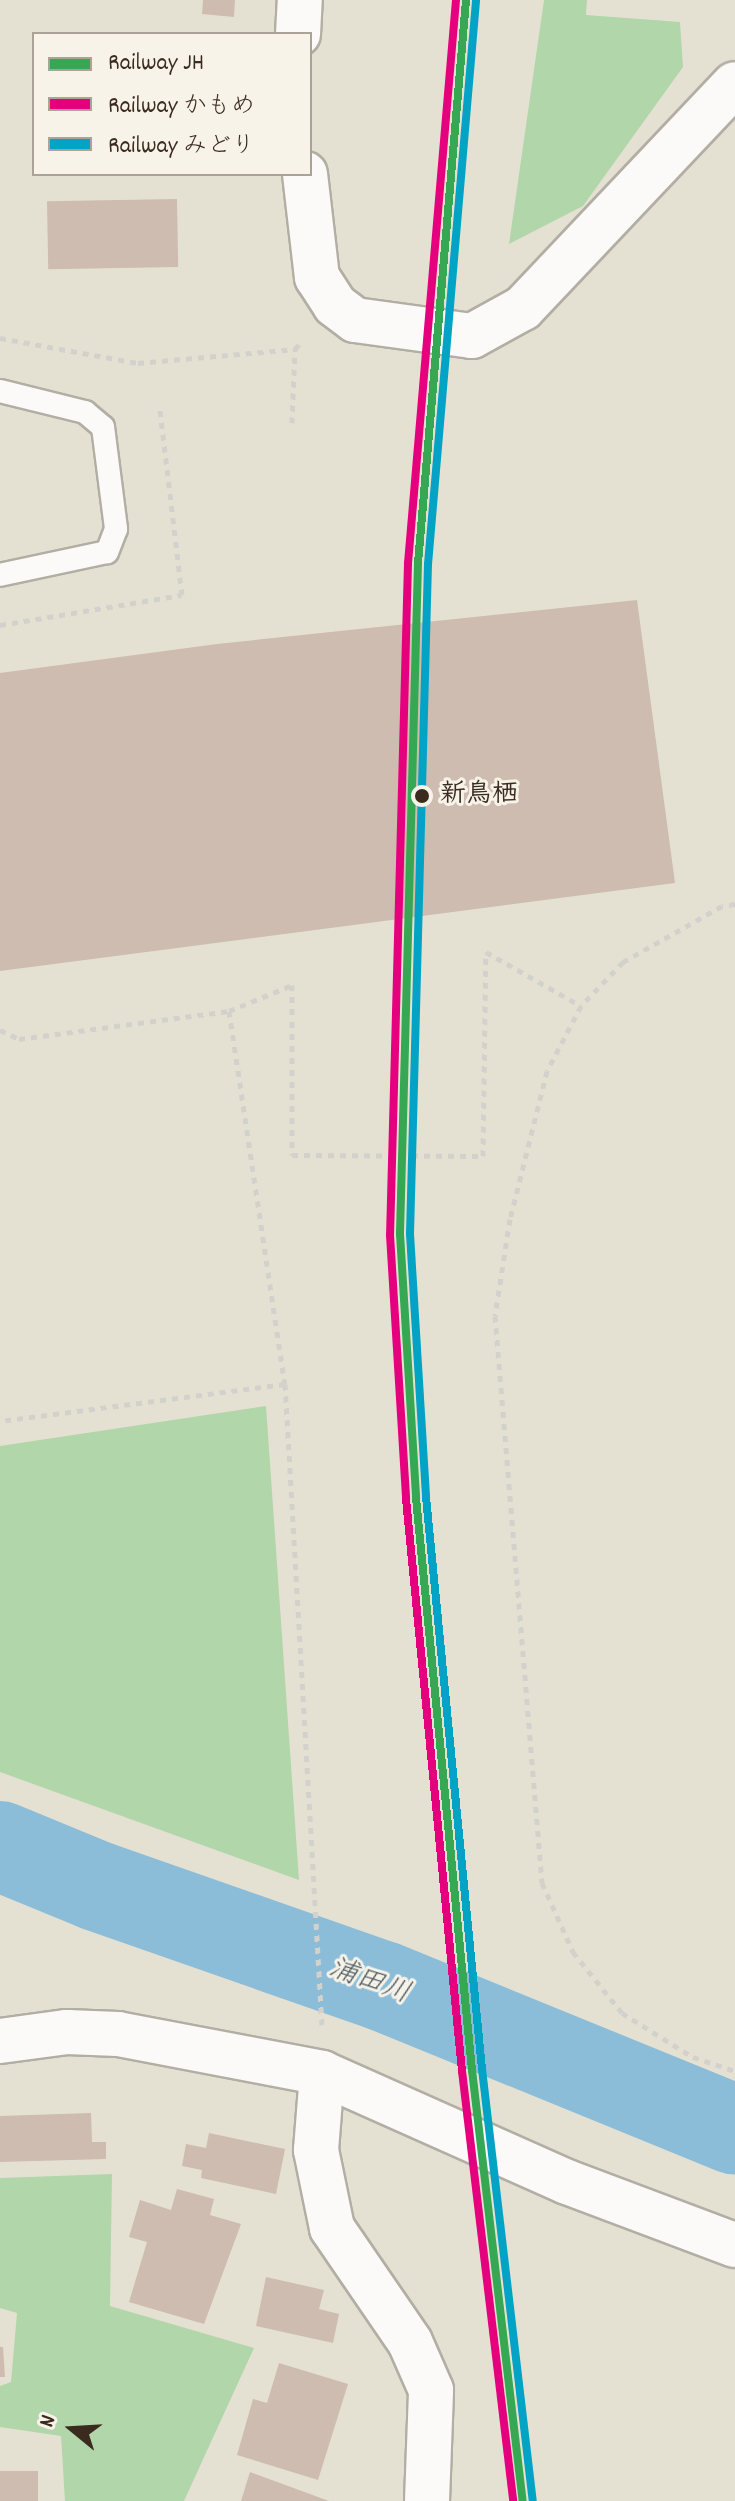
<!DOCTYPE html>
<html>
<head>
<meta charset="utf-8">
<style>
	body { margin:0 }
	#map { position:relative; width:735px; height:2501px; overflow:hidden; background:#e5e1d2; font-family:Dekko,"Klee One",sans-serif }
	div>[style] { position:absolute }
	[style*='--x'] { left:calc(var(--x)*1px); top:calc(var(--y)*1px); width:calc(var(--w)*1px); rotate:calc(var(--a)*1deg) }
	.green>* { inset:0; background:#b1d6a9 }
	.river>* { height:90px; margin:-45px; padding:0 45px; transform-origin:45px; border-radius:45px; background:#8bbdd9 }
	.building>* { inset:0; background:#cdbcaf; transform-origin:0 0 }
	.path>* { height:5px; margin-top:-2.5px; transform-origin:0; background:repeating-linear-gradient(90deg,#d3d1cc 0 6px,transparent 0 12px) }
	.roads { filter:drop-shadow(2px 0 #b3aea4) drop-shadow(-2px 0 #b3aea4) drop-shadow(0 2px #b3aea4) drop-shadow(0 -2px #b3aea4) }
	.service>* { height:22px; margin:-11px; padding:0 11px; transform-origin:11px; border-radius:11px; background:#fbfaf8 }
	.minor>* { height:44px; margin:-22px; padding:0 22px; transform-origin:22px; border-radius:22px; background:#fbfaf8 }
	.rail-1>* { height:8px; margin:-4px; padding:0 4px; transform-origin:4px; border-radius:4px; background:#36a752 }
	.rail-2>* { height:8px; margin:-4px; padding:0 4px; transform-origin:4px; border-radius:4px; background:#e5007d }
	.rail-3>* { height:8px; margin:-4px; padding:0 4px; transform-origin:4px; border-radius:4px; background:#03a3c5 }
	.dots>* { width:22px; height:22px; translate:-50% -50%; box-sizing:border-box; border:4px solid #f7f3e8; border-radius:50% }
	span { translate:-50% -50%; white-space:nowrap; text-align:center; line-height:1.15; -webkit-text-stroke:6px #f7f3e8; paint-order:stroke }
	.stop-label { font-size:26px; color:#3b2a1e; font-weight:700 }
	.left { translate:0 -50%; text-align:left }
	.water-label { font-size:28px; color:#495860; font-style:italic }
	.legend { position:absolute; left:32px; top:32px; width:280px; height:144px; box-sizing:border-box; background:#f7f3e8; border:2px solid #aca397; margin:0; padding:10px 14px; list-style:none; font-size:24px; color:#3b2a1e }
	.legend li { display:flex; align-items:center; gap:16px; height:40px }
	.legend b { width:40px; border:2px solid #aca397 }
	.north { position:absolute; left:32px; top:2389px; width:80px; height:80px; -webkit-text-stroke:6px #f7f3e8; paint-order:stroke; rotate:288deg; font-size:22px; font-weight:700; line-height:32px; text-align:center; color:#3b2a1e }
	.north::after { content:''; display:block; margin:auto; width:28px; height:36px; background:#3b2a1e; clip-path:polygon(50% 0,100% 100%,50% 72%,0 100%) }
</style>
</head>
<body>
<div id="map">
	<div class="green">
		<div style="clip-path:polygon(544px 0,587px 0,586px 15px,680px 22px,683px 67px,583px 206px,509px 244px)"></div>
		<div style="clip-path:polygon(266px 1406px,299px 1880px,0 1772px,0 1446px)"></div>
		<div style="clip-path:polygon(112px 2174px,110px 2306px,254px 2348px,184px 2501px,65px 2501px,61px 2436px,0 2427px,0 2386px,11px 2382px,17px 2313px,0 2308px,0 2178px)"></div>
	</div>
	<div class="river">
		<div style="--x:0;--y:1846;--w:105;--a:22.4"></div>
		<div style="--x:97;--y:1886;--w:303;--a:19.3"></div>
		<div style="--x:383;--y:1986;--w:380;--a:22.2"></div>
	</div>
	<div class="building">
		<div style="clip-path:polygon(203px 0,235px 0,234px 17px,202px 14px)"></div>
		<div style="left:177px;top:199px;width:68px;height:130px;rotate:89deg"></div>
		<div style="clip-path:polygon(637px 600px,675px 883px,0 971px,0 673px,217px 644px)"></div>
		<div style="clip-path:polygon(91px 2113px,92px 2142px,106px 2142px,106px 2159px,0 2162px,0 2116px)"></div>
		<div style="clip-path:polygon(209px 2133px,285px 2149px,276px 2194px,201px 2178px,202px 2170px,182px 2166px,186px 2144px,206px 2148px)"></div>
		<div style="clip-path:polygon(177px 2189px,214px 2199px,210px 2215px,241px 2224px,204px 2324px,129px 2302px,147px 2242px,129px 2237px,140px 2200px,171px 2210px)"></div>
		<div style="clip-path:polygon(266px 2277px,324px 2290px,319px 2309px,339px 2314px,333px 2343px,256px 2326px)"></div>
		<div style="clip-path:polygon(0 2347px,3px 2347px,5px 2377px,0 2377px)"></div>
		<div style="clip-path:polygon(279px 2363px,348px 2384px,318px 2480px,237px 2455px,253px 2399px,267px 2403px)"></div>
		<div style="left:0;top:2471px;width:38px;height:30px"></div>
		<div style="clip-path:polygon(250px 2472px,329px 2501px,241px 2501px)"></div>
	</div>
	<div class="path">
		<div style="--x:0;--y:338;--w:140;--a:10.3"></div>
		<div style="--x:138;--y:363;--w:158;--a:-5.1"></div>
		<div style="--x:295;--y:349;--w:11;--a:-49"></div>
		<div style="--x:292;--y:423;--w:74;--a:-87.7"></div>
		<div style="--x:0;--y:625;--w:184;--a:-9.4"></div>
		<div style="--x:182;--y:595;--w:186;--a:-96.8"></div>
		<div style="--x:735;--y:904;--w:13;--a:171"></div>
		<div style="--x:722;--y:906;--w:114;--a:150.5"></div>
		<div style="--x:623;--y:962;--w:61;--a:133.7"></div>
		<div style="--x:581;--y:1006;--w:73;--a:117.6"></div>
		<div style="--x:547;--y:1071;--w:153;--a:104"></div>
		<div style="--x:510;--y:1219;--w:98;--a:98.8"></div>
		<div style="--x:495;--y:1316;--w:569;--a:85.26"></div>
		<div style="--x:542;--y:1883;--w:76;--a:65.8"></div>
		<div style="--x:573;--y:1952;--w:78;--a:51.2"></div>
		<div style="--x:622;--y:2013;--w:84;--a:31.8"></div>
		<div style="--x:693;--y:2057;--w:44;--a:18.4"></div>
		<div style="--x:229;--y:1011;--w:68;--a:-22.4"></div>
		<div style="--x:292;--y:985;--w:170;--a:90"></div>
		<div style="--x:292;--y:1155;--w:191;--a:0.3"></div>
		<div style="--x:483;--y:1156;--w:204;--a:-89.2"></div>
		<div style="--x:486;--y:952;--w:109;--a:29.6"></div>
		<div style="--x:0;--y:1030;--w:21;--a:25"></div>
		<div style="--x:19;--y:1039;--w:212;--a:-7.6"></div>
		<div style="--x:229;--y:1011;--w:377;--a:81.5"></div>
		<div style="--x:285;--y:1384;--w:287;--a:172.6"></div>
		<div style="--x:285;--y:1384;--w:643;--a:86.7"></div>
	</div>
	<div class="roads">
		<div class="service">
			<div style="--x:0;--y:391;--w:88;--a:13.9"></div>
			<div style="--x:85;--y:412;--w:23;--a:40"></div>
			<div style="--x:103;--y:427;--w:103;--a:82.7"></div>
			<div style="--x:116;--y:529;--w:25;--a:111"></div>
			<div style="--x:107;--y:552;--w:109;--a:167.9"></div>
		</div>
		<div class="minor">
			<div style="--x:298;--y:34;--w:34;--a:-87"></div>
			<div style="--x:305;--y:174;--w:104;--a:83.4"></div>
			<div style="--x:317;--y:277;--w:33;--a:57"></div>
			<div style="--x:335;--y:305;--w:25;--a:37"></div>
			<div style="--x:355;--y:320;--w:118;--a:7.8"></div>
			<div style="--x:472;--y:336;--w:58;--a:-28.8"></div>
			<div style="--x:523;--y:308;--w:308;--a:-46.6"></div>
			<div style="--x:0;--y:2041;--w:68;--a:-7.7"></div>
			<div style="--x:67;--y:2032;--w:51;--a:2.2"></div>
			<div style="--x:118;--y:2034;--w:208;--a:10.8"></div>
			<div style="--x:427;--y:2501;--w:111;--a:-87.9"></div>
			<div style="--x:431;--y:2390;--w:52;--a:-113.6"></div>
			<div style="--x:410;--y:2342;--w:138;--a:-124.4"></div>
			<div style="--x:332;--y:2228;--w:80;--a:-101.6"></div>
			<div style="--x:316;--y:2150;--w:77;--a:-85.5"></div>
			<div style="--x:322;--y:2073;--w:268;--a:24"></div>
			<div style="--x:567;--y:2182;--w:179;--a:20.6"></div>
		</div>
	</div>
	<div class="rail-1">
		<div style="--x:466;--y:0;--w:565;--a:94.87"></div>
		<div style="--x:418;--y:563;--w:671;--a:91.54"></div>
		<div style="--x:400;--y:1234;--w:264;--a:86.5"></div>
		<div style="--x:416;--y:1498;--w:575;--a:84.41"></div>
		<div style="--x:472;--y:2070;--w:434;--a:83.3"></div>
	</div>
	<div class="rail-2">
		<div style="--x:456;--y:0;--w:565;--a:94.87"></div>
		<div style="--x:408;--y:563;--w:672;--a:91.53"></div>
		<div style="--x:390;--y:1235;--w:264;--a:86.5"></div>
		<div style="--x:406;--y:1499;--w:575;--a:84.41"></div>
		<div style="--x:462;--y:2071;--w:433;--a:83.2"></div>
	</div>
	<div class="rail-3">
		<div style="--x:476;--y:1;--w:565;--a:94.87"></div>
		<div style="--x:428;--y:564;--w:670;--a:91.54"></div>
		<div style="--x:410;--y:1234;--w:263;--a:86.5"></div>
		<div style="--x:426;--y:1497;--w:575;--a:84.41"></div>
		<div style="--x:482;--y:2069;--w:434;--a:83.3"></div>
	</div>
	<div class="dots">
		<div style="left:422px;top:796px;background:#3b2a1e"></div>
	</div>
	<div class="stop-label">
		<span class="left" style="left:440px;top:796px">新鳥栖</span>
	</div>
	<div class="water-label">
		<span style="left:369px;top:1983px;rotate:20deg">浦田川</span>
	</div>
	<ul class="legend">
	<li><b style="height:10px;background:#36a752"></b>Railway JH</li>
	<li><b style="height:10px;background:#e5007d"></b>Railway かもめ</li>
	<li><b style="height:10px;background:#03a3c5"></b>Railway みどり</li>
	</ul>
	<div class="north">N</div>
</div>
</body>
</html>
